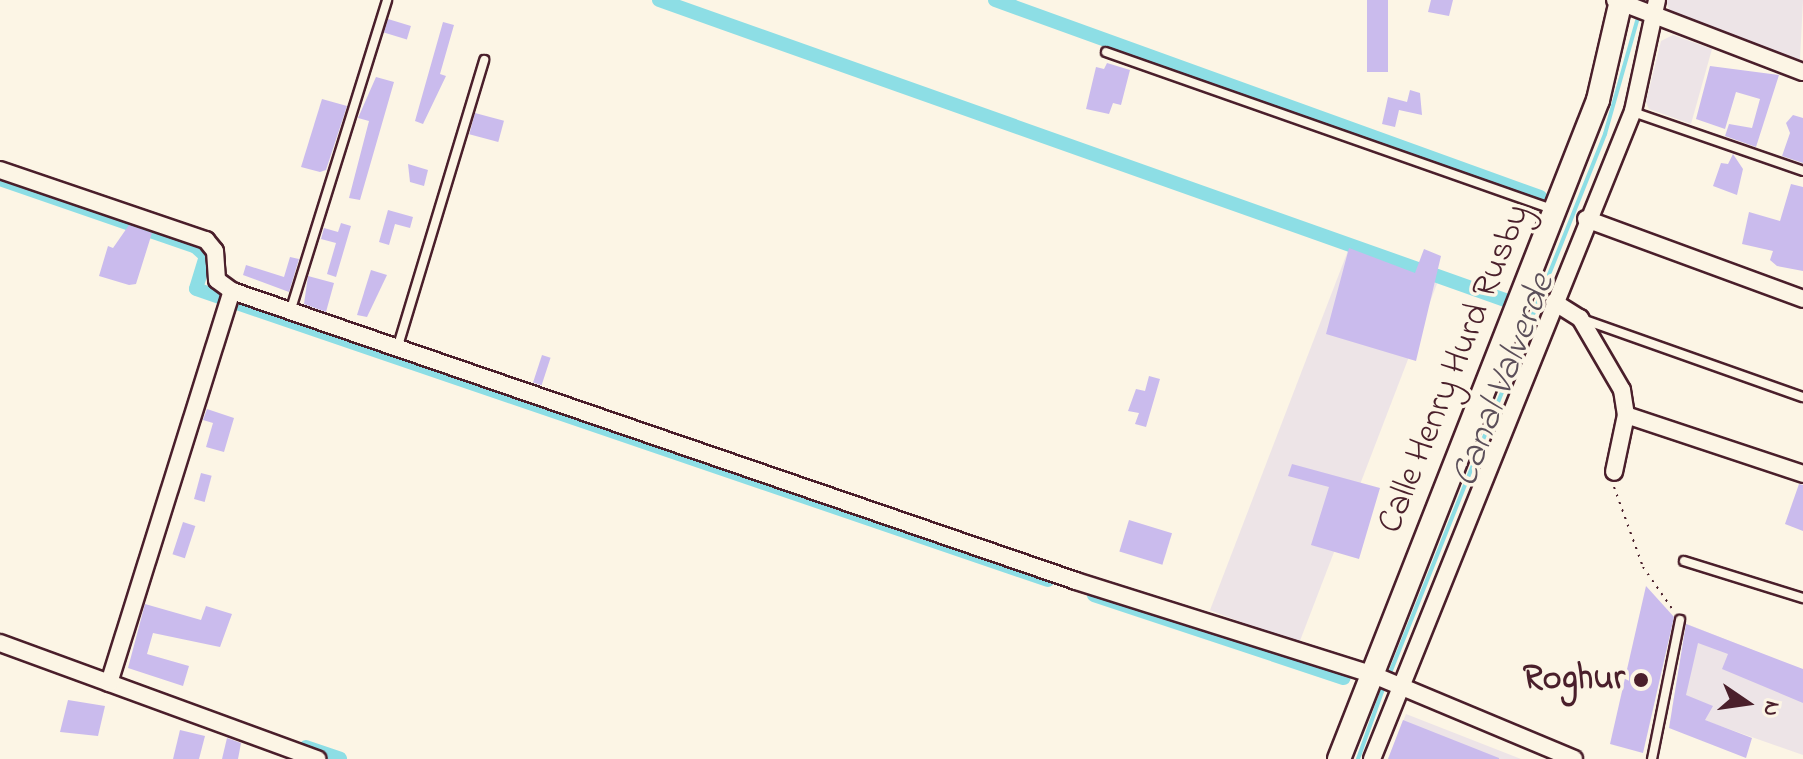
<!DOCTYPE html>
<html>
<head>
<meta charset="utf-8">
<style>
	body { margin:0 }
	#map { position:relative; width:1803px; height:759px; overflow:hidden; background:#fcf5e5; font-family:"Indie Flower",sans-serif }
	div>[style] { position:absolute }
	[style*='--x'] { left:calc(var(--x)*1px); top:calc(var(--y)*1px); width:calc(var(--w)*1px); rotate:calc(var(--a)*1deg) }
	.built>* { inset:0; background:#ede4e7; transform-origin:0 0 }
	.stream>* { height:4px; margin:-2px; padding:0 2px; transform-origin:2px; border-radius:2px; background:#8ddee5 }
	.canal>* { height:14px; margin:-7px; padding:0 7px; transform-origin:7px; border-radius:7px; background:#8ddee5 }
	.building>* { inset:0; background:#cabbed; transform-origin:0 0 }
	.path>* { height:2px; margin-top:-1px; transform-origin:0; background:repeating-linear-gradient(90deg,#4a1f2b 0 2px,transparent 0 8px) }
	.roads { filter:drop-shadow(2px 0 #4a1f2b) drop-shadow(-2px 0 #4a1f2b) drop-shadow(0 2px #4a1f2b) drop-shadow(0 -2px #4a1f2b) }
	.lane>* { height:8px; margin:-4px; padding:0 4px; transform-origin:4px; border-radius:4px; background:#fcf5e5 }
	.street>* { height:16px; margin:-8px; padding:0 8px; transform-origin:8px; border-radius:8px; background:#fcf5e5 }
	.secondary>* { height:22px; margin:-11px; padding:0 11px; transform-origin:11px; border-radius:11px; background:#fcf5e5 }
	.dots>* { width:22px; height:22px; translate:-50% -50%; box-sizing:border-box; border:4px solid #fcf5e5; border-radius:50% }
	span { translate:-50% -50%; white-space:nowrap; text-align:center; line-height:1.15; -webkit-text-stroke:7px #fcf5e5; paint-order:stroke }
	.street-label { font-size:36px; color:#4a1f2b }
	.poi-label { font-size:36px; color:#4a1f2b; font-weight:700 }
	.right { translate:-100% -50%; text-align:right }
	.water-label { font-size:38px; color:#5b4f5a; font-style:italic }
	.north { position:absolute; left:1707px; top:663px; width:80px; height:80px; -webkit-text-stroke:6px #fcf5e5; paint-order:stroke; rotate:103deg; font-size:22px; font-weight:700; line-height:32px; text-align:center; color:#4a1f2b }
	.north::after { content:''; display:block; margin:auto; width:28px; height:36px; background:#4a1f2b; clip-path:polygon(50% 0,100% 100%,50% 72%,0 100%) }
</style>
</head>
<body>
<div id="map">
	<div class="built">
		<div style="clip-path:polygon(1666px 0,1803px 0,1800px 60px,1670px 12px)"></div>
		<div style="clip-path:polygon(1673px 35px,1712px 49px,1691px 124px,1649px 109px,1646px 102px,1661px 41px)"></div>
		<div style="left:1349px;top:248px;width:95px;height:388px;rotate:21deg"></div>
		<div style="clip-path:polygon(1687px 624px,1803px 670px,1803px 755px,1672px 709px)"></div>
		<div style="clip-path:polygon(1406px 714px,1521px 759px,1388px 759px)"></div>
	</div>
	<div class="stream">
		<div style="--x:1388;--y:678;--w:586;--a:-68.25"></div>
		<div style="--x:1605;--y:134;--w:125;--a:-74.2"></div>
		<div style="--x:1358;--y:759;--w:77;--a:-70.4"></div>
	</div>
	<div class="canal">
		<div style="--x:659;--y:0;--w:901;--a:19.52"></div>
		<div style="--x:995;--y:0;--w:580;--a:19.87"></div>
		<div style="--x:0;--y:179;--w:207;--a:19.1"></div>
		<div style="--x:196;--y:247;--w:13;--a:42"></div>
		<div style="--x:206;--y:256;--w:34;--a:107"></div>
		<div style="--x:196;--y:289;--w:900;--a:18.86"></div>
		<div style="--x:1094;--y:595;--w:263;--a:18.4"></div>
		<div style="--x:306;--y:747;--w:36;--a:19"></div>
	</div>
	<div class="building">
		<div style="left:1367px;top:0;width:21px;height:72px"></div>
		<div style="clip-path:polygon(1431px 0,1453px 0,1449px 16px,1428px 12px)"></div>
		<div style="left:388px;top:19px;width:24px;height:14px;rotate:17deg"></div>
		<div style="clip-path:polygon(443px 22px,454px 25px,440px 74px,446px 76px,423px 124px,415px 121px)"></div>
		<div style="clip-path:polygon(1107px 63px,1130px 70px,1121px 105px,1113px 103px,1109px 114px,1086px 109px,1096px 67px,1104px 69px)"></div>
		<div style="clip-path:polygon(1710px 66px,1779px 75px,1756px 147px,1725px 136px,1729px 124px,1752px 128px,1760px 99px,1736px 92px,1725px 129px,1696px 119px)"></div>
		<div style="clip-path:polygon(376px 77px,394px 82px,360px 200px,349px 198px,369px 121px,358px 118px)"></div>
		<div style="clip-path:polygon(1410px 90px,1420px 93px,1422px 115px,1399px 110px,1395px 127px,1382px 124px,1388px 97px,1407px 102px)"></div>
		<div style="clip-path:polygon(322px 99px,347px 106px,326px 170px,320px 172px,301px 167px)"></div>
		<div style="left:475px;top:113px;width:30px;height:22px;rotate:15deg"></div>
		<div style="clip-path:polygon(1793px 115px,1803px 118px,1803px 163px,1782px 156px,1790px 133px,1786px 123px)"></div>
		<div style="clip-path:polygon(1733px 154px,1743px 169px,1737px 195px,1713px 186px,1721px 163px,1728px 164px)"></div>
		<div style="clip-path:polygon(408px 164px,428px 170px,424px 186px,410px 182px)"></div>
		<div style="clip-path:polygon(1791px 184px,1803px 187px,1803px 271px,1777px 266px,1770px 260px,1773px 251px,1742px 244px,1749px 212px,1780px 221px)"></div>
		<div style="clip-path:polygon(388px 210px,413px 217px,410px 228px,395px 224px,389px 245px,379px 242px)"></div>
		<div style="clip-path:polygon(341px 223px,351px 226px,336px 277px,327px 274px,336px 243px,321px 239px,324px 228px,338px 232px)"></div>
		<div style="clip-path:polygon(129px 225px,152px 233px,136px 284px,129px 285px,99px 276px,108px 246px,113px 248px)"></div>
		<div style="clip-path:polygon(1349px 248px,1415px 273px,1424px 249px,1441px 256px,1416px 361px,1326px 334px)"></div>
		<div style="clip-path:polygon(290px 257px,299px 259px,289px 292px,243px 275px,246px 265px,284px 277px)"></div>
		<div style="clip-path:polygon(371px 270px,387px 275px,367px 317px,357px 315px)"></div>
		<div style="clip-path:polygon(308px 276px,334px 283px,326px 312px,304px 304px)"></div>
		<div style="left:542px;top:355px;width:9px;height:29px;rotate:18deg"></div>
		<div style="clip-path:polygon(1149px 376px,1160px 379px,1146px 427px,1135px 424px,1139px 413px,1128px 411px,1136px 389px,1145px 391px)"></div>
		<div style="clip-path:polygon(207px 409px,234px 418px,224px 452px,206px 447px,213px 423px,203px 420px)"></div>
		<div style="clip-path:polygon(1292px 464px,1380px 488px,1359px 559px,1311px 545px,1329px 487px,1288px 476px)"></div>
		<div style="left:201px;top:473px;width:11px;height:27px;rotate:15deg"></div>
		<div style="clip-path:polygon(1799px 484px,1803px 485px,1803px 531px,1785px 524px)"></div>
		<div style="left:1129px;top:520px;width:45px;height:33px;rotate:17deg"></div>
		<div style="left:183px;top:522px;width:13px;height:34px;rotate:18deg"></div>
		<div style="clip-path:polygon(1646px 586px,1674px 617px,1643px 753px,1610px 744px)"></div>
		<div style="clip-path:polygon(145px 604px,201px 620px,206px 606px,232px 614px,220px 647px,153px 633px,147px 654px,189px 666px,183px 686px,128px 668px)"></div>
		<div style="clip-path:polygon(1686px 624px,1803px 669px,1803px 703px,1722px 669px,1728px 654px,1698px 643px,1686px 695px,1713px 706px,1705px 720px,1752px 738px,1746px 758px,1669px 728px)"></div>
		<div style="clip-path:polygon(68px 700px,105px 706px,98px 736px,60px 732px)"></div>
		<div style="clip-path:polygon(1403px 720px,1499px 758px,1499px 759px,1388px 759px)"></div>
		<div style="clip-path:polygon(180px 730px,205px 736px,199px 759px,173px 759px)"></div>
		<div style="clip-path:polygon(227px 738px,241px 743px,238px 759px,222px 759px)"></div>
	</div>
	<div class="path">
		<div style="--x:1614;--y:487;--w:85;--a:70.1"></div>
		<div style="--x:1643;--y:567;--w:52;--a:55.1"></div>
	</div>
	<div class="roads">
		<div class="lane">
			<div style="--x:1106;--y:52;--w:474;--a:19.4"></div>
			<div style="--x:1633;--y:112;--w:180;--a:19.1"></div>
			<div style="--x:290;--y:312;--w:327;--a:-72.7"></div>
			<div style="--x:1585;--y:320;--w:231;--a:19.5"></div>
			<div style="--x:397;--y:349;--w:302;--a:-73.2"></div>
			<div style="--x:1684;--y:561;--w:125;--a:17.3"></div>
			<div style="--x:1652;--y:759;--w:142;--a:-78.6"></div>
		</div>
		<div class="street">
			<div style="--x:1615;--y:0;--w:201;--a:21"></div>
			<div style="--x:0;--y:170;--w:218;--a:18.8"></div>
			<div style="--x:206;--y:240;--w:14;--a:51"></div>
			<div style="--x:215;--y:251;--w:29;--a:86"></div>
			<div style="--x:217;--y:280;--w:19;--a:36"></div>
			<div style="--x:232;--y:291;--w:892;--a:18.96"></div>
			<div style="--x:1076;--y:581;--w:309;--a:17.5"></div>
			<div style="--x:1371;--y:674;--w:220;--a:22.7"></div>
			<div style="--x:1586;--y:219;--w:231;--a:20.2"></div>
			<div style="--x:1554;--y:302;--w:31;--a:32"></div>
			<div style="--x:1580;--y:318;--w:83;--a:59.7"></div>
			<div style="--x:1622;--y:390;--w:25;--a:81"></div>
			<div style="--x:1626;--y:415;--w:58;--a:101.9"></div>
			<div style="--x:1626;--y:415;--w:187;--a:18.4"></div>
			<div style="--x:0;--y:643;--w:338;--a:20.1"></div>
			<div style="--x:109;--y:683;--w:411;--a:-72.6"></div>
			<div style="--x:1372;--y:759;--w:699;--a:-68.06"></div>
			<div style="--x:1633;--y:111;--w:114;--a:-77.8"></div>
		</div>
		<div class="secondary">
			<div style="--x:1339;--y:759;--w:708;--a:-68.54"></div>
			<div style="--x:1598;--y:100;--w:103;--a:-77"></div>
		</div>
	</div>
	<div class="dots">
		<div style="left:1641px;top:680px;background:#4a1f2b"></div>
	</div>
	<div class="street-label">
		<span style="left:1455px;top:369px;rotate:-68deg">Calle Henry Hurd Rusby</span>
	</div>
	<div class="poi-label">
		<span class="right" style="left:1625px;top:680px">Roghur</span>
	</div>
	<div class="water-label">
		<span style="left:1505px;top:381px;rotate:-69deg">Canal Valverde</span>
	</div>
	<div class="north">N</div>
</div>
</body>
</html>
